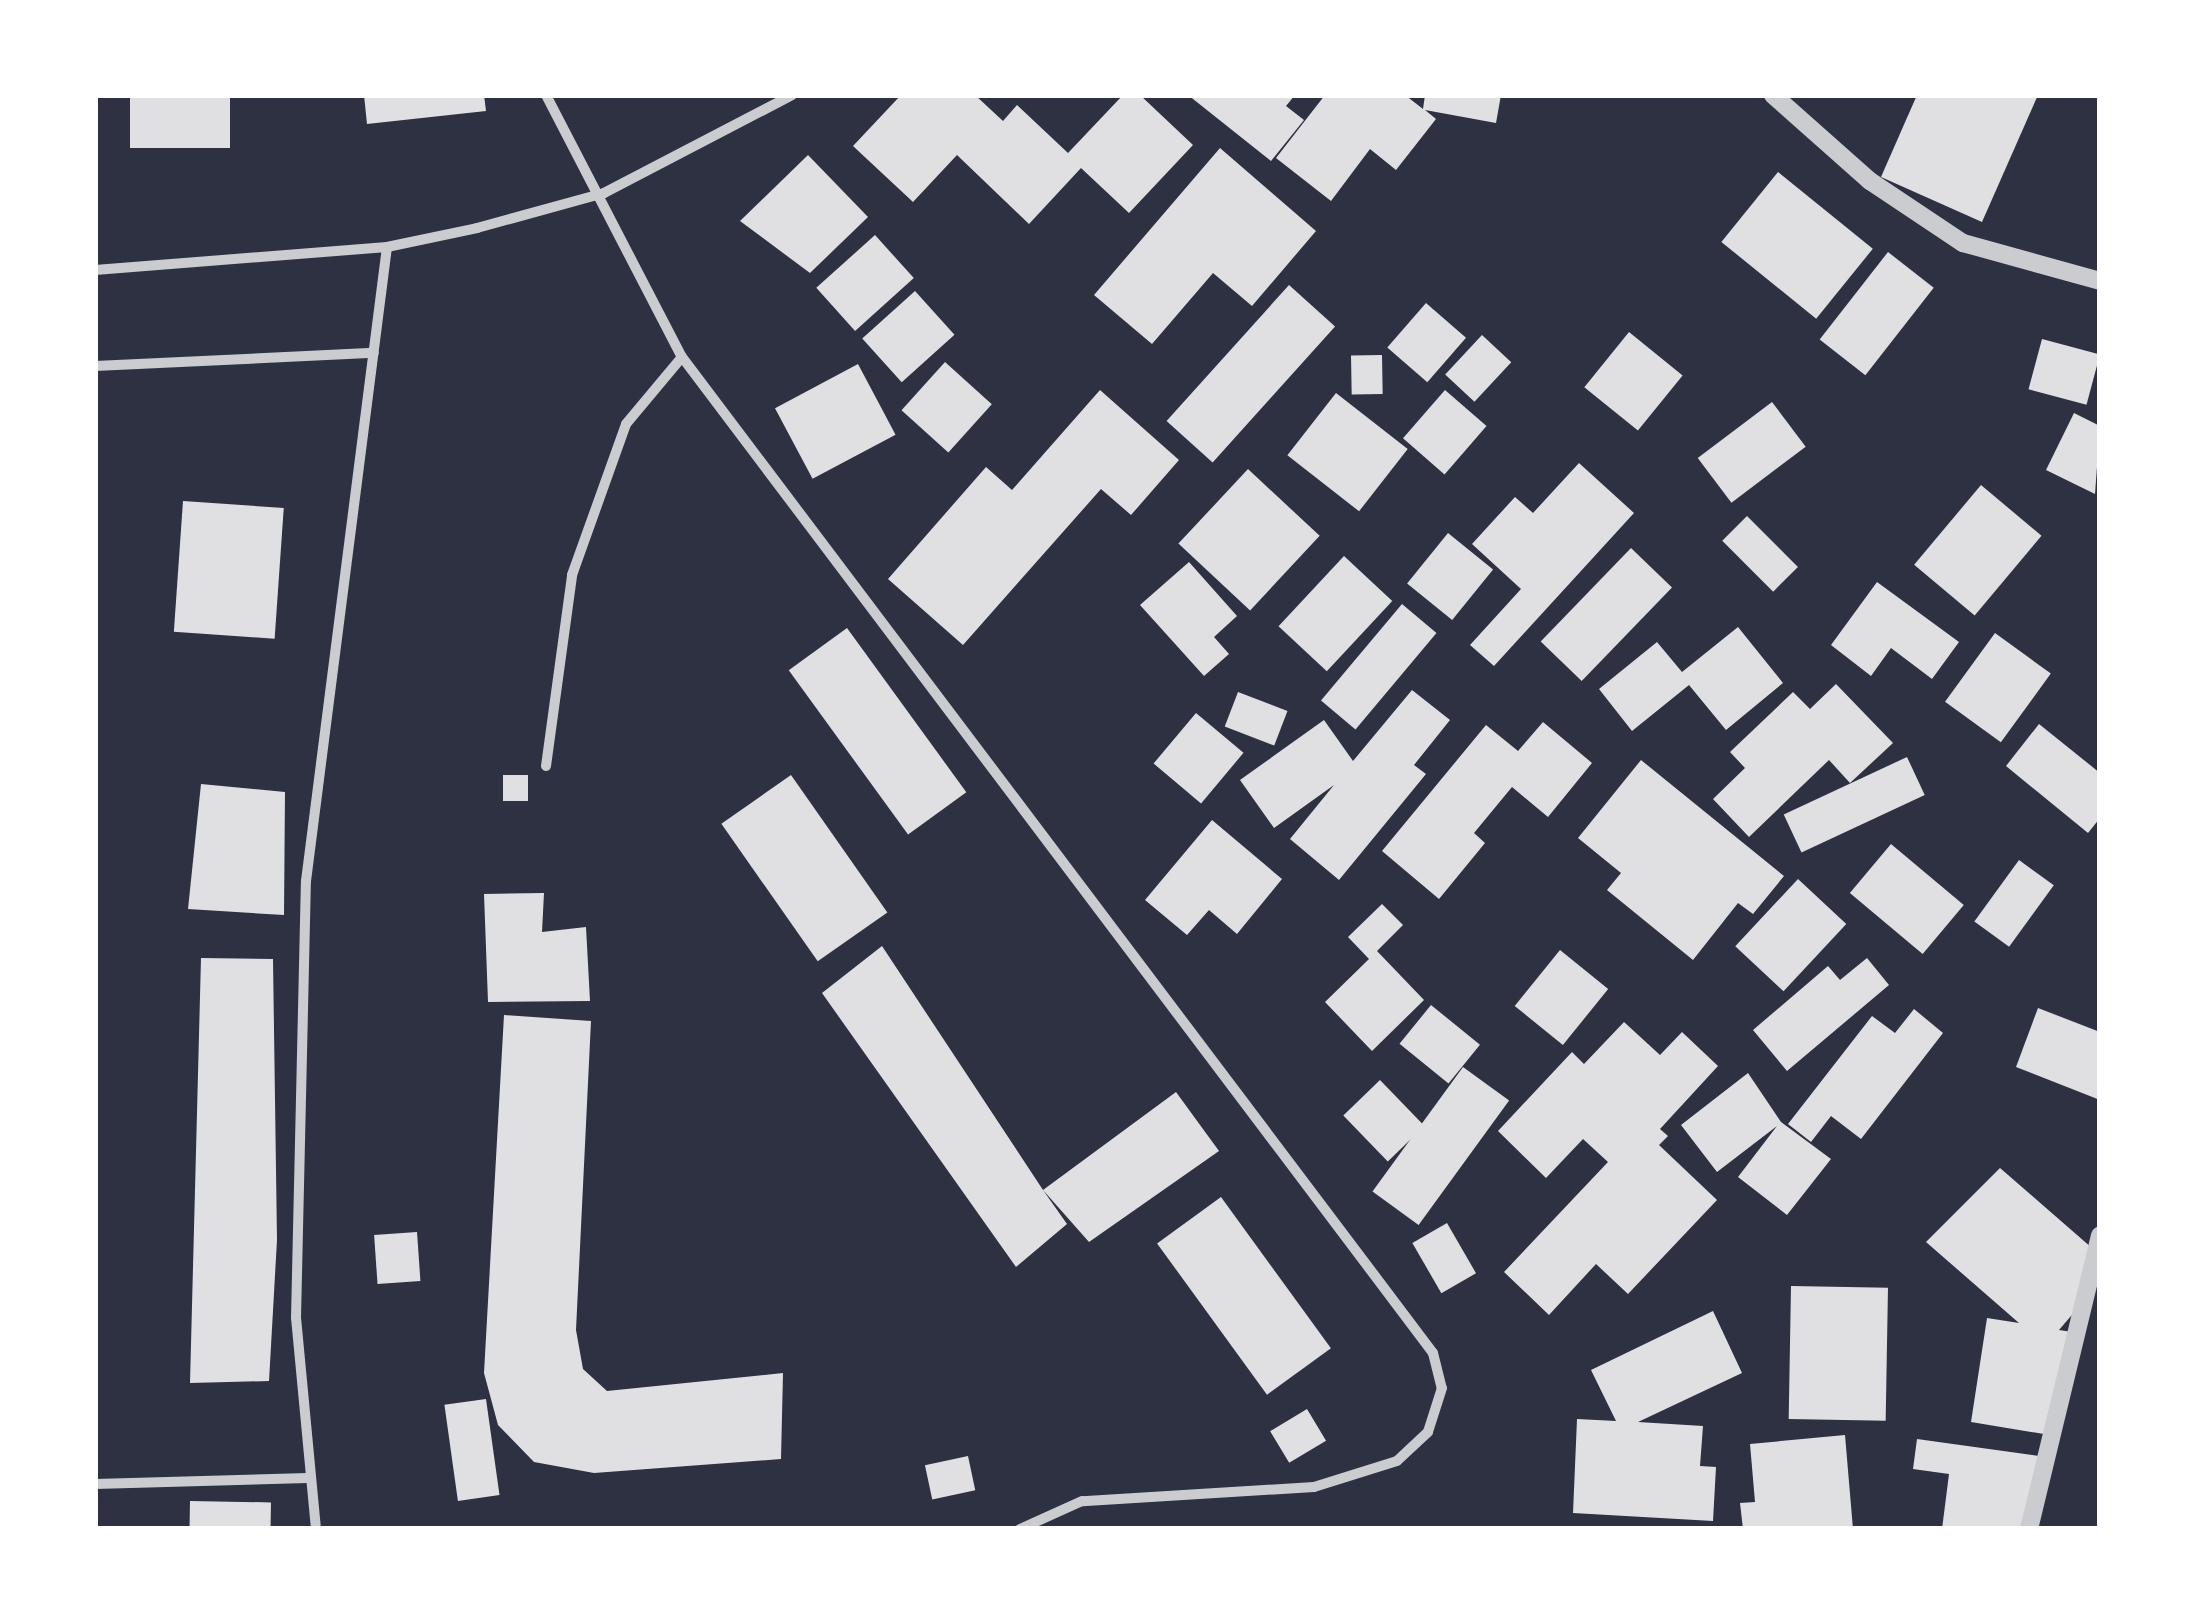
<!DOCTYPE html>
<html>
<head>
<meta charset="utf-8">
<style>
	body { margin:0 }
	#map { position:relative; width:2195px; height:1624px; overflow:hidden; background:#2d3142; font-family:Lato,sans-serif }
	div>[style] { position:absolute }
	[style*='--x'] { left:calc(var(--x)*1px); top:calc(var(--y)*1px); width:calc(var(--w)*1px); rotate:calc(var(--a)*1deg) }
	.building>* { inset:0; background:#e0e0e3; transform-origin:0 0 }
	.minor>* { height:10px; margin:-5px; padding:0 5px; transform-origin:5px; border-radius:5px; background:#caccd0 }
	.tertiary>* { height:18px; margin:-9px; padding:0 9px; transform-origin:9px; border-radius:9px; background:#caccd0 }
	span { translate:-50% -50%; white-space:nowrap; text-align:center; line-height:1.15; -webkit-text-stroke:10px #fff; paint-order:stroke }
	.frame { position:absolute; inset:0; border:98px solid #fff; pointer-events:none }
</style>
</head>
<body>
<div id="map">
	<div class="building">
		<div style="left:130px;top:95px;width:100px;height:53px"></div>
		<div style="clip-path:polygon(364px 95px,484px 95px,486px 111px,367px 124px)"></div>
		<div style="clip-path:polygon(901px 95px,975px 95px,1003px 121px,1017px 105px,1068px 153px,1123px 95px,1140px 95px,1193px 145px,1129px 213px,1081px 168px,1029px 224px,957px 155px,913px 202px,853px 146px)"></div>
		<div style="clip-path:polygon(1188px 95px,1295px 95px,1286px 106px,1304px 120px,1271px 161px)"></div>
		<div style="clip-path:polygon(1325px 95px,1405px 95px,1423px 109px,1425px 95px,1501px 95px,1496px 123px,1425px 110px,1436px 119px,1396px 170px,1370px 149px,1331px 201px,1276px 158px)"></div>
		<div style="clip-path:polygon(1917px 95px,2038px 95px,1982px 222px,1881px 177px)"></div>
		<div style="clip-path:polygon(1220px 148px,1316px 231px,1252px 306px,1213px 273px,1152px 344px,1094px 295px)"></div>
		<div style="clip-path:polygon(808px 155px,868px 217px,810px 273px,740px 221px)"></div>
		<div style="left:1778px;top:172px;width:122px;height:90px;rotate:39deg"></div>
		<div style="left:875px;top:235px;width:58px;height:79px;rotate:48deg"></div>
		<div style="left:1888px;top:252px;width:58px;height:111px;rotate:38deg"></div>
		<div style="left:1289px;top:285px;width:62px;height:183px;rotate:42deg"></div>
		<div style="left:915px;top:291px;width:59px;height:71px;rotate:48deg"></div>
		<div style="left:1426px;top:303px;width:53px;height:59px;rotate:41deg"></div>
		<div style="left:1629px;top:332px;width:69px;height:71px;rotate:39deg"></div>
		<div style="left:1482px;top:335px;width:40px;height:54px;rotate:43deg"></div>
		<div style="left:2042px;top:339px;width:60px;height:52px;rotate:15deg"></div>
		<div style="left:1382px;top:355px;width:39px;height:31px;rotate:89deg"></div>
		<div style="left:945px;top:362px;width:63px;height:65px;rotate:42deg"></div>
		<div style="left:858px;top:364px;width:80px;height:94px;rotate:62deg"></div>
		<div style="clip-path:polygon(1100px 390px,1179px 460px,1131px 515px,1101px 489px,963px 645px,888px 579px,986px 467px,1012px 490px)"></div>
		<div style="left:1445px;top:390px;width:55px;height:64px;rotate:41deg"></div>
		<div style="left:1336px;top:393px;width:91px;height:79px;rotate:38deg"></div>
		<div style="left:1772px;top:402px;width:56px;height:93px;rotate:53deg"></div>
		<div style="clip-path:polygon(2074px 413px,2100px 426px,2095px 494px,2046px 470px)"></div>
		<div style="clip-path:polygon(1579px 463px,1634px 513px,1494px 666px,1470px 645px,1521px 589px,1472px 544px,1515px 497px,1533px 513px)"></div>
		<div style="left:1248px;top:469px;width:98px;height:102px;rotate:43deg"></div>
		<div style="left:1981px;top:485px;width:79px;height:104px;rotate:40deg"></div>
		<div style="left:183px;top:501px;width:101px;height:131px;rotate:4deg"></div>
		<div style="left:1747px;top:516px;width:72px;height:35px;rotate:45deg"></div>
		<div style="left:1448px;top:533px;width:58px;height:65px;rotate:39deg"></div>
		<div style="left:1631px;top:548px;width:57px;height:130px;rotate:44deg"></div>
		<div style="left:1344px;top:556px;width:66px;height:96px;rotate:43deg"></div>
		<div style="clip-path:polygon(1189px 562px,1237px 616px,1214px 637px,1229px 654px,1204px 676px,1140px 605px)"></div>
		<div style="clip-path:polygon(1877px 582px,1959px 642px,1932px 679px,1891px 648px,1871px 676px,1831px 645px)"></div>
		<div style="left:1402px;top:604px;width:45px;height:126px;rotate:40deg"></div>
		<div style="clip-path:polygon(1738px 627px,1783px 683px,1726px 730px,1689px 685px,1632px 731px,1599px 689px,1657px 642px,1682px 672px)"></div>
		<div style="left:847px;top:628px;width:203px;height:72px;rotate:54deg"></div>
		<div style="left:1995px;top:633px;width:69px;height:85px;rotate:36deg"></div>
		<div style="clip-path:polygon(1836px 684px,1893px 743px,1850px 783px,1829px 760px,1749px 837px,1713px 799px,1745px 768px,1730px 752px,1793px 692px,1810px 709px)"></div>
		<div style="clip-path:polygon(1412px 690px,1450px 720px,1414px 765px,1426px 774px,1339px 880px,1290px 839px,1334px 785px,1274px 828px,1240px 780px,1324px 720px,1353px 761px)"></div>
		<div style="left:1238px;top:692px;width:53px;height:37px;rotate:21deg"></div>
		<div style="left:1196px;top:713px;width:62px;height:66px;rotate:40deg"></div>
		<div style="clip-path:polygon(1543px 722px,1592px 763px,1548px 817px,1512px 787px,1474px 833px,1485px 843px,1439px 899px,1382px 851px,1486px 725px,1518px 751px)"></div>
		<div style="clip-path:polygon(2039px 724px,2100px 773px,2100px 818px,2088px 833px,2006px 766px)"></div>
		<div style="left:1907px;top:757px;width:42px;height:136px;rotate:65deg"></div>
		<div style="clip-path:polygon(1641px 760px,1784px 876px,1753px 914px,1738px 903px,1693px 960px,1607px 890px,1621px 873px,1578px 838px)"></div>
		<div style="left:503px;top:775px;width:25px;height:26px"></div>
		<div style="left:791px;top:775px;width:168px;height:85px;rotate:55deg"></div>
		<div style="clip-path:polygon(201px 784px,285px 792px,284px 915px,188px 909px)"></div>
		<div style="clip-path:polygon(1212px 820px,1282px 879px,1237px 934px,1209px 910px,1187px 935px,1145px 900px)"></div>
		<div style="left:1891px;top:844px;width:95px;height:64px;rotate:40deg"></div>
		<div style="left:2019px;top:860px;width:43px;height:76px;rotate:36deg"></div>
		<div style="left:1798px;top:879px;width:66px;height:92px;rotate:43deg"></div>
		<div style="clip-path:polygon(544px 893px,542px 932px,586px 927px,590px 1001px,488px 1002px,484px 894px)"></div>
		<div style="clip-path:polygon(1382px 904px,1403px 925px,1377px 951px,1424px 1000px,1372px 1051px,1325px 1002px,1369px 959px,1348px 937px)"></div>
		<div style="clip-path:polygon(882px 946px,1043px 1190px,1176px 1092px,1219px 1151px,1089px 1242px,1043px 1190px,1067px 1224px,1016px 1267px,822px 993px)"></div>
		<div style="left:1560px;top:950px;width:62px;height:72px;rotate:39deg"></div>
		<div style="clip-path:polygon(201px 958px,273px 959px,277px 1240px,269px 1381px,190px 1383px)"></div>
		<div style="clip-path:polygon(1867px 958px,1889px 985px,1787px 1071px,1753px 1030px,1828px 966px,1840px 980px)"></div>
		<div style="left:1431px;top:1005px;width:63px;height:50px;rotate:39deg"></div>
		<div style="clip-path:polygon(2038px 1008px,2100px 1032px,2100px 1100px,2016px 1067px)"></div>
		<div style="clip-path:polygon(1914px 1009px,1943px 1033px,1861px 1139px,1831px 1116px,1811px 1142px,1788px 1124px,1872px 1016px,1895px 1033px)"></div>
		<div style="clip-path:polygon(504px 1015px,591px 1021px,576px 1330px,583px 1369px,607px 1391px,783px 1373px,781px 1459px,594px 1473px,534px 1462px,498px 1425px,484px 1373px)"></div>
		<div style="clip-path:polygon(1624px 1022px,1660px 1055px,1682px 1032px,1718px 1066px,1660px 1129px,1668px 1136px,1659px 1145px,1717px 1200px,1628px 1294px,1596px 1264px,1549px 1315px,1504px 1272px,1608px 1162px,1583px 1139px,1546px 1178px,1498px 1131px,1572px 1052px,1584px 1064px)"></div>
		<div style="left:1463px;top:1067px;width:57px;height:154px;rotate:36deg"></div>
		<div style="clip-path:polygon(1748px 1073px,1781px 1122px,1831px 1159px,1787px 1215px,1738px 1177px,1777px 1126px,1717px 1172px,1681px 1125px)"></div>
		<div style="left:1380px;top:1080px;width:64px;height:51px;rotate:46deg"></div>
		<div style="clip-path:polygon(2000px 1168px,2100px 1255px,2100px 1282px,2059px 1330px,2072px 1332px,2056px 1436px,1971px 1422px,1987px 1318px,2019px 1323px,1926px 1242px)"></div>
		<div style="left:1221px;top:1197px;width:187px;height:79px;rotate:54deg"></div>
		<div style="left:1447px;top:1223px;width:58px;height:40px;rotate:60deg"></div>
		<div style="left:417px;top:1232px;width:49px;height:43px;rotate:86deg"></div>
		<div style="left:1791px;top:1286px;width:97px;height:133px;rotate:1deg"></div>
		<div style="clip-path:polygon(1713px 1311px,1742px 1373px,1638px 1422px,1703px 1426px,1700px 1466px,1716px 1467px,1713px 1521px,1573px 1513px,1577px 1419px,1616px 1421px,1591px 1370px)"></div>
		<div style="left:486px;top:1399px;width:97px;height:42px;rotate:82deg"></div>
		<div style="left:1307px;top:1409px;width:37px;height:43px;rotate:59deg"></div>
		<div style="clip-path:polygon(1845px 1435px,1853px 1529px,1743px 1529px,1740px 1503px,1755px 1502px,1750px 1444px)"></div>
		<div style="clip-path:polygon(1917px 1439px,2039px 1456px,2029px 1529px,1942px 1529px,1949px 1474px,1913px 1469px)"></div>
		<div style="left:968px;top:1456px;width:35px;height:44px;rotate:78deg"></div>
		<div style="left:190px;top:1501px;width:81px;height:28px;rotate:1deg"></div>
	</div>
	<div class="minor">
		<div style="--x:546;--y:95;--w:295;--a:62.6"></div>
		<div style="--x:682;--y:357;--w:1247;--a:52.98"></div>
		<div style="--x:1433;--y:1353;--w:36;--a:76"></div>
		<div style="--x:1442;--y:1388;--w:46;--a:107.7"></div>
		<div style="--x:1428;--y:1432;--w:42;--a:136.9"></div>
		<div style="--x:1397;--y:1461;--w:87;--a:162.6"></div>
		<div style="--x:1314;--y:1487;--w:232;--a:176.5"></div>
		<div style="--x:1082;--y:1501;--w:68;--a:155.7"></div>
		<div style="--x:95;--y:270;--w:293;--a:-4.5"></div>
		<div style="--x:387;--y:247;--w:92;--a:-11.9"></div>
		<div style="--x:477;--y:228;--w:132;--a:-15.4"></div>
		<div style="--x:604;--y:193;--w:212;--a:-27.5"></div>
		<div style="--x:95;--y:366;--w:279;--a:-2.7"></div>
		<div style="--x:546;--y:766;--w:193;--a:-82.2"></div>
		<div style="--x:572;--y:575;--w:160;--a:-70.3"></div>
		<div style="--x:626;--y:424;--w:87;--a:-50.1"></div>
		<div style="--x:95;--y:1484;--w:213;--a:-1.6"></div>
		<div style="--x:316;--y:1529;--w:212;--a:-95.4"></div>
		<div style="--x:296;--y:1318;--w:437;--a:-88.7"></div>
		<div style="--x:306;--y:881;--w:639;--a:-82.72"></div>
	</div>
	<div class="tertiary">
		<div style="--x:1773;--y:95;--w:130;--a:41.6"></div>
		<div style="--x:1870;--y:181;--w:112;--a:33.7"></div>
		<div style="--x:1963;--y:243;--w:142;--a:15.5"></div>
		<div style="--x:2029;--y:1529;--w:302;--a:-76.4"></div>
	</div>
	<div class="frame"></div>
</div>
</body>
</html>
